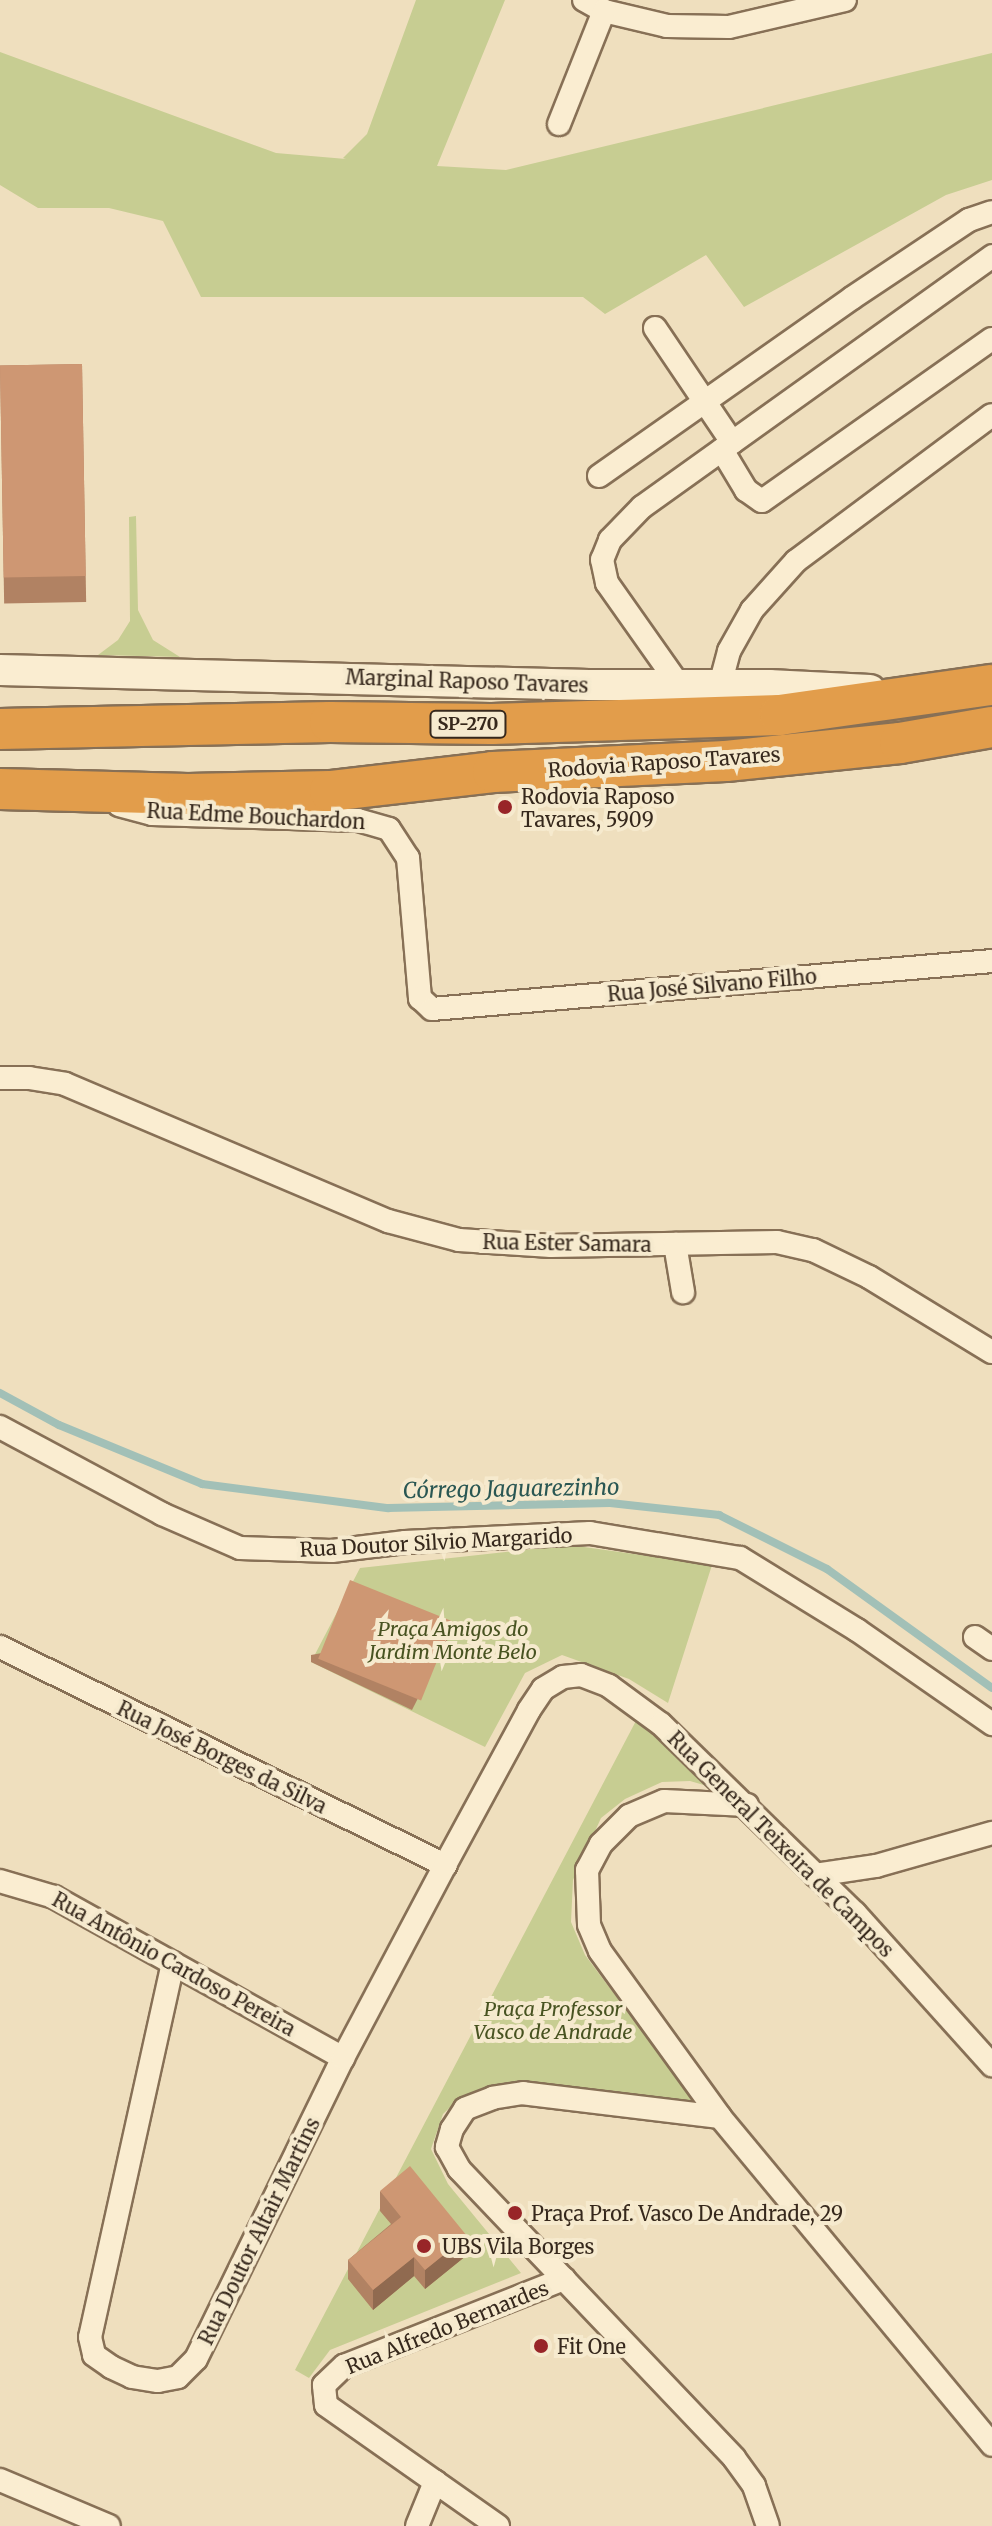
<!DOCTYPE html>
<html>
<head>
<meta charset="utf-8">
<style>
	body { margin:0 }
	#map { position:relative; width:992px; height:2526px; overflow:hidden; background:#efdfbe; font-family:Merriweather,serif }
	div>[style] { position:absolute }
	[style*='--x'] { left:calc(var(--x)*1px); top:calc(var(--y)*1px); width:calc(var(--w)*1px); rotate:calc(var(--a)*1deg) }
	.green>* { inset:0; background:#c7cd92 }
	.stream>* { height:8px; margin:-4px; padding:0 4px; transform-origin:4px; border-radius:4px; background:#a2c0b7 }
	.roads { filter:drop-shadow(2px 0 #877056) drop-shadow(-2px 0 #877056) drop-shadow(0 2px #877056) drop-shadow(0 -2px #877056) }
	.minor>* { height:22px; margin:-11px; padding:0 11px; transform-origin:11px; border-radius:11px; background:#faedd1 }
	.secondary>* { height:30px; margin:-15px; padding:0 15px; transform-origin:15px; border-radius:15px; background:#faedd1 }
	.motorway>* { height:40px; margin:-20px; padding:0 20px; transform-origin:20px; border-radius:20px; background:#e29d4b }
	.wall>* { inset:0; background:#b18263; transform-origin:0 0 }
	.shaded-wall>* { inset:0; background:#906a50; transform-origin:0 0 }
	.building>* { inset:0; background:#ce9773; transform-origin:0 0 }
	.dots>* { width:22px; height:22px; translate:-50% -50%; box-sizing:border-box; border:4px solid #f6eace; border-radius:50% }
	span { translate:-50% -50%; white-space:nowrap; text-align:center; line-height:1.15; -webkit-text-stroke:8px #f6eace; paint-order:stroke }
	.shield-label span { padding:2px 6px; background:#f6eace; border:2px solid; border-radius:6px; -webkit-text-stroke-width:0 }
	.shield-label { font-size:18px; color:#36281c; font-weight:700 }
	.street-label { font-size:20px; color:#36281c }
	.poi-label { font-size:20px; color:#36281c }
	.left { translate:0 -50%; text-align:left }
	.park-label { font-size:20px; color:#485321; font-style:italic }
	.water-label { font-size:22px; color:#2a5753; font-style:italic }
</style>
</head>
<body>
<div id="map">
	<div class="green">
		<div style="clip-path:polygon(416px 0,505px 0,437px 166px,506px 170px,992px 53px,992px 180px,946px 195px,744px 307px,706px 255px,605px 314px,583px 297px,201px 297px,163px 221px,109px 208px,38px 208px,0 185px,0 52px,276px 153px,346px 159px,343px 158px,367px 134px)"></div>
		<div style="clip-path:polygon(136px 516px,138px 610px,153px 640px,180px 657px,98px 655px,118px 640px,130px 621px,129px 517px)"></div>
		<div style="clip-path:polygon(570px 1545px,712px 1565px,668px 1703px,629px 1679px,562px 1655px,525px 1673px,485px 1747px,311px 1662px,360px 1568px)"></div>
		<div style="clip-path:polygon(638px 1717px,721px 1790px,690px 1781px,662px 1782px,625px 1799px,601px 1818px,573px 1880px,571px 1922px,585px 1955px,696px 2103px,529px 2085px,463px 2095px,443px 2114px,431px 2149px,448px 2184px,521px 2273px,330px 2350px,309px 2378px,295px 2370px)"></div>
	</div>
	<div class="stream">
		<div style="--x:0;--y:1393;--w:67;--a:28.5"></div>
		<div style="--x:59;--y:1425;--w:155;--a:22.4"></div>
		<div style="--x:202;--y:1484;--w:188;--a:7.4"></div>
		<div style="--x:388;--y:1508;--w:222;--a:-1.3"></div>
		<div style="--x:610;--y:1503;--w:110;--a:6.3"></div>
		<div style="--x:719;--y:1515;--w:121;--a:26.6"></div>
		<div style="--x:827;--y:1569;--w:203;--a:35.8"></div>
	</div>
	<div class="roads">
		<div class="minor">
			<div style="--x:584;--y:0;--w:23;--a:29"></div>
			<div style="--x:604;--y:11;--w:65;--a:13.4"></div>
			<div style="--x:667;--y:26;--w:62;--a:0.9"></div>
			<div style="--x:729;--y:27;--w:119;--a:-13.1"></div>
			<div style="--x:559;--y:124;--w:122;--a:-68.3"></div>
			<div style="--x:655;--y:328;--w:138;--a:56"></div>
			<div style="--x:722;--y:450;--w:47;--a:59"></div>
			<div style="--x:746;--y:490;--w:19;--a:35"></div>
			<div style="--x:762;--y:501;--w:281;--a:-35.2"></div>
			<div style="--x:599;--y:476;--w:309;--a:-35.1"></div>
			<div style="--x:852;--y:298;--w:141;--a:-33.7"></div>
			<div style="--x:969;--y:220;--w:24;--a:-19"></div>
			<div style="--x:679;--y:685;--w:125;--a:-125.2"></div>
			<div style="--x:607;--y:583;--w:24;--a:-102"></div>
			<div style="--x:602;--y:560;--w:22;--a:-68"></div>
			<div style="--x:610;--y:540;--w:46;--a:-45.9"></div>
			<div style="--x:642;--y:507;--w:431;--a:-35.6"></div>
			<div style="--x:720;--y:685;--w:35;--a:-75"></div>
			<div style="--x:729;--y:651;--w:47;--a:-60.7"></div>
			<div style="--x:752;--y:610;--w:66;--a:-48.1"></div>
			<div style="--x:796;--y:561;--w:244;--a:-36.7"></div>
			<div style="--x:119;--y:805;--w:34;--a:15"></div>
			<div style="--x:152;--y:814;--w:206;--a:1.7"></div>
			<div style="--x:358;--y:820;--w:32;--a:16"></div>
			<div style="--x:389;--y:829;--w:35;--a:57"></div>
			<div style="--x:408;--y:858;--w:141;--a:85.1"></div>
			<div style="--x:420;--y:998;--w:16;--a:43"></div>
			<div style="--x:432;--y:1009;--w:562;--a:-4.9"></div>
			<div style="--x:0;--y:1078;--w:29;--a:0"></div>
			<div style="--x:29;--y:1078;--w:36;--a:9"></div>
			<div style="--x:65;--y:1084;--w:351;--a:23"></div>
			<div style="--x:388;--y:1221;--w:73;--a:15"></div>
			<div style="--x:459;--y:1240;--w:92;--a:3.7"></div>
			<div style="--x:551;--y:1246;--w:226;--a:-1"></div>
			<div style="--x:777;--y:1242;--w:37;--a:13"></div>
			<div style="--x:813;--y:1250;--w:62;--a:25.7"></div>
			<div style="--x:869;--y:1277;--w:144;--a:31.4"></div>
			<div style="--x:675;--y:1244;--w:49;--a:80.5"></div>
			<div style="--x:0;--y:1427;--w:184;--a:28.2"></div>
			<div style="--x:162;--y:1514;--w:85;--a:23.6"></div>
			<div style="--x:240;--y:1548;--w:92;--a:1.9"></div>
			<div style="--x:332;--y:1551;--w:74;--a:-7"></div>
			<div style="--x:405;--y:1542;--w:185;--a:-2.8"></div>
			<div style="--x:590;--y:1533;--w:152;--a:9.5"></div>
			<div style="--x:740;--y:1558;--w:137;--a:31.6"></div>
			<div style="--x:857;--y:1630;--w:165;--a:34.8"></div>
			<div style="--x:975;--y:1637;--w:21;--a:35"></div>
			<div style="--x:0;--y:1647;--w:496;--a:26.1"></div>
			<div style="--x:747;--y:1805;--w:83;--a:-177.2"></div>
			<div style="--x:664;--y:1801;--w:38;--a:157"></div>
			<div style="--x:629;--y:1816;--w:40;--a:135"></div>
			<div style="--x:601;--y:1844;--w:30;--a:118"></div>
			<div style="--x:587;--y:1870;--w:55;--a:87.9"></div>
			<div style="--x:589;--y:1925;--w:28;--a:67"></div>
			<div style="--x:600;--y:1951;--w:205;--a:54.1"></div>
			<div style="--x:720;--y:2117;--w:426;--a:50.3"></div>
			<div style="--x:815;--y:1875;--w:62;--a:-8.4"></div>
			<div style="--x:876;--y:1866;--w:121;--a:-15.9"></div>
			<div style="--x:0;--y:1881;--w:56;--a:16.5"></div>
			<div style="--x:54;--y:1897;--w:331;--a:29.1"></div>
			<div style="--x:173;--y:1963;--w:383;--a:102.5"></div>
			<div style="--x:90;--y:2337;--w:18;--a:77"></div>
			<div style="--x:94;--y:2355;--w:21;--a:35"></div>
			<div style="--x:111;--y:2367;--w:23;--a:25"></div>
			<div style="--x:132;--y:2377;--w:26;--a:9"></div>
			<div style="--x:158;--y:2381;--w:20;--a:-11"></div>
			<div style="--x:178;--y:2377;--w:25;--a:-45"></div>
			<div style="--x:196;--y:2359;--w:335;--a:-64"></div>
			<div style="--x:343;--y:2058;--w:218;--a:-62.1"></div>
			<div style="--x:445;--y:1865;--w:176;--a:-61.5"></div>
			<div style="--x:529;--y:1710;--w:25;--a:-56"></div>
			<div style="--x:543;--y:1689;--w:23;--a:-31"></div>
			<div style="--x:563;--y:1677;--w:18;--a:-6"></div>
			<div style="--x:581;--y:1675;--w:30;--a:21"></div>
			<div style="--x:609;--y:1686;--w:64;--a:36.2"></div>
			<div style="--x:661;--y:1724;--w:271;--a:44.3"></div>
			<div style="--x:855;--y:1913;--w:205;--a:48"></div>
			<div style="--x:720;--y:2117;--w:198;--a:-173.1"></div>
			<div style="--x:523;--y:2093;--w:30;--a:171"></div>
			<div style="--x:493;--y:2098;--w:30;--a:159"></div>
			<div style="--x:465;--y:2109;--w:24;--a:123"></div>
			<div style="--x:452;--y:2129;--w:19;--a:106"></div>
			<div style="--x:447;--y:2147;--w:25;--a:61"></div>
			<div style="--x:459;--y:2169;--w:399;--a:46.4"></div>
			<div style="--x:734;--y:2458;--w:34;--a:54"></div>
			<div style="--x:754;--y:2486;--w:42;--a:70.7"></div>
			<div style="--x:0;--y:2480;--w:118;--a:22.9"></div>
			<div style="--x:417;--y:2526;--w:48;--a:-67.8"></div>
			<div style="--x:498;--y:2526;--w:210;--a:-144.9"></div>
			<div style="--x:326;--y:2405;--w:20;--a:-96"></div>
			<div style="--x:324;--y:2385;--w:28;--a:-44"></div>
			<div style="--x:344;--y:2366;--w:237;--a:-21.6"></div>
		</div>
		<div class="secondary">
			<div style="--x:0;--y:670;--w:589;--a:1.46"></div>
			<div style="--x:589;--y:685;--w:180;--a:0"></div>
			<div style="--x:769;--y:685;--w:101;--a:2.8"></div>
		</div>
		<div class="motorway">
			<div style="--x:0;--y:729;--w:330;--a:-1.2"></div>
			<div style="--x:330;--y:722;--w:162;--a:0.7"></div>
			<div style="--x:492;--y:724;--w:288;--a:-1.8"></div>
			<div style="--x:780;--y:715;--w:214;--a:-8.1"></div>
			<div style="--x:0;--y:789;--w:188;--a:1.5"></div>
			<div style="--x:188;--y:794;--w:142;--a:-1.2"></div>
			<div style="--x:330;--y:791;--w:164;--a:-6.6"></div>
			<div style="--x:493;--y:772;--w:233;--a:-2.7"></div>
			<div style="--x:726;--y:761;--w:175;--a:-5.9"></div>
			<div style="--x:900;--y:743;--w:93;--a:-9.9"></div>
		</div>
	</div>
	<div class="wall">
		<div style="left:82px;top:364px;width:238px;height:82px;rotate:89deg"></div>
		<div style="clip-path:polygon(453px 1629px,412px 1710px,311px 1662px,311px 1655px)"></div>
		<div style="clip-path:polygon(380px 2191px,467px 2255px,425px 2289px,414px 2276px,373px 2310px,348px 2279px,348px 2260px,391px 2224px,380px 2211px)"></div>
	</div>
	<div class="shaded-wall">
		<div style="left:453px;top:1622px;width:7px;height:91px;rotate:90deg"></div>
		<div style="clip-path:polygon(467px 2236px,467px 2255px,425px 2289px,425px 2270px)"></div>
		<div style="clip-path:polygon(414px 2257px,414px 2276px,373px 2310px,373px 2290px)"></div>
	</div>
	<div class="building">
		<div style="left:82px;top:364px;width:212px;height:82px;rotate:89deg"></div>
		<div style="left:350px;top:1580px;width:111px;height:85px;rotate:22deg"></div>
		<div style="clip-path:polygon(410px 2166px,467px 2236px,425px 2270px,414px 2257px,373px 2290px,348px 2260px,401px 2217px,380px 2191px)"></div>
	</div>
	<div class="dots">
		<div style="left:505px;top:807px;background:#982528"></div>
		<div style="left:515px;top:2213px;background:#982528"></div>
		<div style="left:424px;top:2246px;background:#982528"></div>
		<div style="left:541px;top:2346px;background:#982528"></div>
	</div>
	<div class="shield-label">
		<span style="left:468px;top:724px">SP-270</span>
	</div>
	<div class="street-label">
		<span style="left:467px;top:681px;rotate:2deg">Marginal Raposo Tavares</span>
		<span style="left:664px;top:762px;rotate:-4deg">Rodovia Raposo Tavares</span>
		<span style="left:256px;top:816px;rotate:3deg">Rua Edme Bouchardon</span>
		<span style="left:712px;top:985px;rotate:-5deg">Rua José Silvano Filho</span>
		<span style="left:567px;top:1243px;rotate:1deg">Rua Ester Samara</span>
		<span style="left:436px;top:1542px;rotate:-3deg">Rua Doutor Silvio Margarido</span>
		<span style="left:222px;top:1757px;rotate:26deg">Rua José Borges da Silva</span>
		<span style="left:781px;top:1844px;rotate:45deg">Rua General Teixeira de Campos</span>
		<span style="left:174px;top:1964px;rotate:29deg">Rua Antônio Cardoso Pereira</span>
		<span style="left:259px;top:2231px;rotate:-64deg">Rua Doutor Altair Martins</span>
		<span style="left:447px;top:2327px;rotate:-22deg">Rua Alfredo Bernardes</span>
	</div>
	<div class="poi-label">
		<span class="left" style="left:521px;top:808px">Rodovia Raposo<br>Tavares, 5909</span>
		<span class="left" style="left:531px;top:2213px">Praça Prof. Vasco De Andrade, 29</span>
		<span class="left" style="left:442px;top:2246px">UBS Vila Borges</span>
		<span class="left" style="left:557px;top:2346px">Fit One</span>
	</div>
	<div class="park-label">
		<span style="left:453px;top:1640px">Praça Amigos do<br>Jardim Monte Belo</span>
		<span style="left:553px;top:2020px">Praça Professor<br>Vasco de Andrade</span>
	</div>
	<div class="water-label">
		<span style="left:511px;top:1489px;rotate:-1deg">Córrego Jaguarezinho</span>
	</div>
</div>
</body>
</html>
